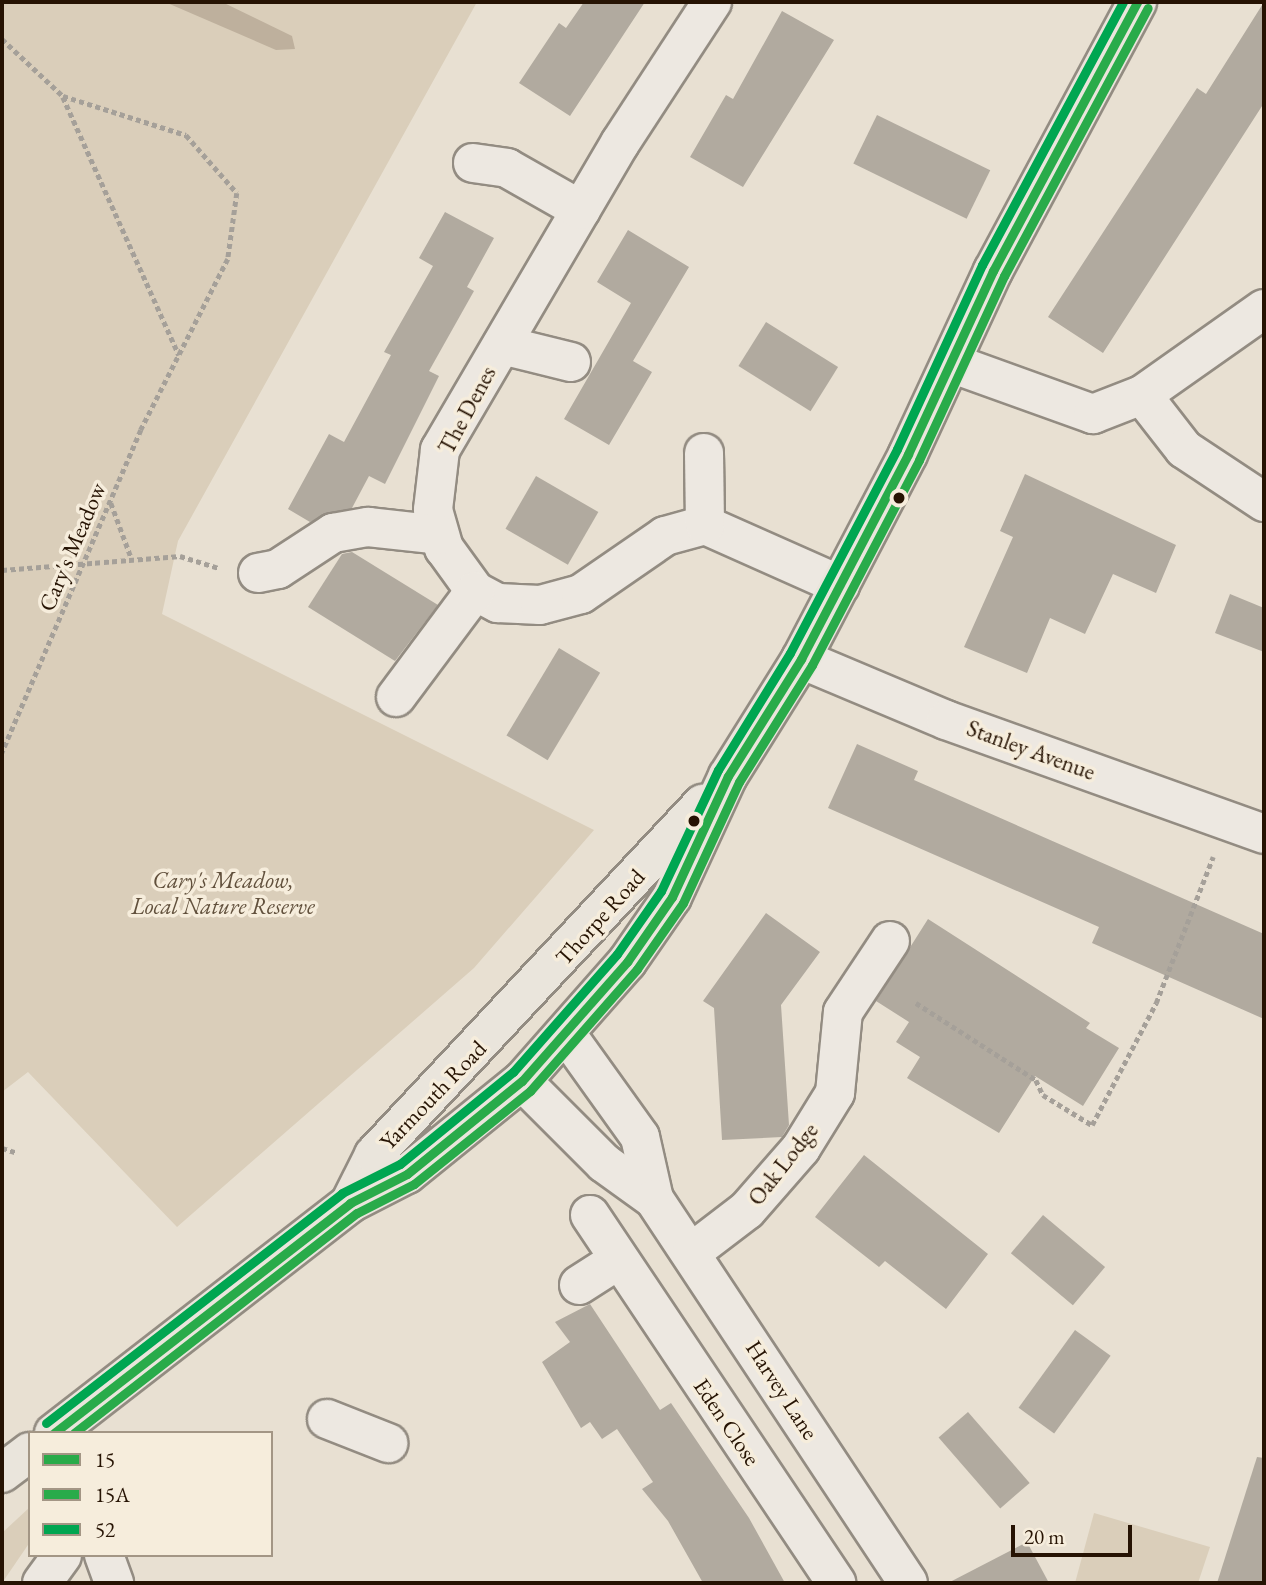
<!DOCTYPE html>
<html>
<head>
<meta charset="utf-8">
<style>
	body { margin:0 }
	#map { position:relative; width:1266px; height:1585px; overflow:hidden; background:#e8e0d2; font-family:"EB Garamond",serif }
	div>[style] { position:absolute }
	[style*='--x'] { left:calc(var(--x)*1px); top:calc(var(--y)*1px); width:calc(var(--w)*1px); rotate:calc(var(--a)*1deg) }
	.green>* { inset:0; background:#daceba }
	.water>* { inset:0; background:#beb09d }
	.building>* { inset:0; background:#b1aa9f; transform-origin:0 0 }
	.path>* { height:4.5px; margin-top:-2.25px; transform-origin:0; background:repeating-linear-gradient(90deg,#a5a099 0 5px,transparent 0 8.5px) }
	.roads { filter:drop-shadow(2px 0 #938c82) drop-shadow(-2px 0 #938c82) drop-shadow(0 2px #938c82) drop-shadow(0 -2px #938c82) }
	.minor>* { height:38px; margin:-19px; padding:0 19px; transform-origin:19px; border-radius:19px; background:#ede8e1 }
	.major>* { height:38px; margin:-19px; padding:0 19px; transform-origin:19px; border-radius:19px; background:#eae5dc }
	.bus-1>* { height:9px; margin:-4.5px; padding:0 4.5px; transform-origin:4.5px; border-radius:4.5px; background:#29ab4a }
	.bus-2>* { height:9px; margin:-4.5px; padding:0 4.5px; transform-origin:4.5px; border-radius:4.5px; background:#29ab4a }
	.bus-3>* { height:9px; margin:-4.5px; padding:0 4.5px; transform-origin:4.5px; border-radius:4.5px; background:#00a651 }
	.dots>* { width:19px; height:19px; translate:-50% -50%; box-sizing:border-box; border:4px solid #f6eddc; border-radius:50% }
	span { translate:-50% -50%; white-space:nowrap; text-align:center; line-height:1.15; -webkit-text-stroke:7px #f6eddc; paint-order:stroke }
	.street-label { font-size:23px; color:#261303 }
	.park-label { font-size:23px; color:#61503c; font-style:italic }
	.frame { position:absolute; inset:0; border:4px solid #261303; pointer-events:none }
	.legend { position:absolute; left:28px; top:1431px; width:245px; height:126px; box-sizing:border-box; background:#f6eddc; border:2px solid #a39685; margin:0; padding:9px 12px; list-style:none; font-size:21px; color:#261303 }
	.legend li { display:flex; align-items:center; gap:14px; height:35px }
	.legend b { width:35px; border:2px solid #a39685 }
	.scale { position:absolute; left:1011px; top:1525px; width:121px; height:32px; box-sizing:border-box; border:4px solid #261303; border-top:0; padding-left:9px; font-size:21px; line-height:24px; white-space:nowrap; color:#261303; -webkit-text-stroke:5px #f6eddc; paint-order:stroke }
</style>
</head>
<body>
<div id="map">
	<div class="green">
		<div style="clip-path:polygon(2px 2px,477px 2px,178px 541px,162px 614px,594px 830px,474px 968px,177px 1227px,28px 1072px,2px 1092px)"></div>
		<div style="clip-path:polygon(30px 1507px,30px 1542px,2px 1583px,2px 1533px)"></div>
		<div style="clip-path:polygon(1094px 1513px,1210px 1547px,1198px 1583px,1075px 1583px)"></div>
	</div>
	<div class="water">
		<div style="clip-path:polygon(165px 2px,222px 2px,292px 36px,295px 49px,276px 50px)"></div>
	</div>
	<div class="building">
		<div style="clip-path:polygon(584px 2px,645px 2px,570px 116px,519px 83px,559px 23px,566px 28px)"></div>
		<div style="clip-path:polygon(1264px 2px,1264px 103px,1103px 353px,1048px 317px,1197px 88px,1206px 94px)"></div>
		<div style="clip-path:polygon(782px 11px,834px 40px,743px 187px,690px 157px,726px 95px,733px 99px)"></div>
		<div style="left:877px;top:115px;width:126px;height:54px;rotate:26deg"></div>
		<div style="clip-path:polygon(445px 212px,494px 238px,467px 287px,474px 291px,429px 371px,439px 376px,385px 484px,369px 476px,352px 508px,310px 522px,288px 509px,329px 434px,344px 442px,391px 355px,384px 352px,433px 266px,419px 258px)"></div>
		<div style="clip-path:polygon(628px 230px,689px 267px,633px 361px,652px 372px,609px 445px,564px 419px,631px 303px,597px 282px)"></div>
		<div style="left:766px;top:322px;width:85px;height:52px;rotate:32deg"></div>
		<div style="clip-path:polygon(1025px 474px,1176px 545px,1156px 593px,1113px 574px,1085px 634px,1050px 618px,1027px 673px,964px 647px,1013px 537px,1000px 531px)"></div>
		<div style="left:536px;top:476px;width:72px;height:61px;rotate:30deg"></div>
		<div style="clip-path:polygon(352px 552px,438px 605px,395px 661px,308px 607px,342px 554px)"></div>
		<div style="clip-path:polygon(1230px 594px,1264px 608px,1264px 652px,1215px 633px)"></div>
		<div style="left:559px;top:648px;width:48px;height:102px;rotate:31deg"></div>
		<div style="clip-path:polygon(857px 744px,918px 771px,914px 780px,1264px 934px,1264px 1019px,1092px 943px,1099px 927px,828px 808px)"></div>
		<div style="clip-path:polygon(766px 913px,820px 952px,781px 1005px,789px 1125px,782px 1137px,722px 1140px,714px 1008px,703px 1001px)"></div>
		<div style="clip-path:polygon(928px 919px,1090px 1023px,1086px 1028px,1119px 1048px,1083px 1106px,1035px 1076px,999px 1133px,907px 1078px,920px 1057px,896px 1042px,909px 1022px,876px 1001px)"></div>
		<div style="clip-path:polygon(864px 1155px,988px 1254px,946px 1309px,885px 1261px,879px 1267px,815px 1217px)"></div>
		<div style="left:1043px;top:1215px;width:81px;height:50px;rotate:40deg"></div>
		<div style="clip-path:polygon(590px 1304px,660px 1410px,671px 1403px,749px 1518px,785px 1583px,703px 1583px,668px 1521px,642px 1489px,653px 1482px,617px 1429px,602px 1439px,590px 1422px,581px 1428px,542px 1362px,570px 1342px,555px 1322px)"></div>
		<div style="left:1075px;top:1330px;width:44px;height:96px;rotate:36deg"></div>
		<div style="left:968px;top:1412px;width:94px;height:39px;rotate:49deg"></div>
		<div style="clip-path:polygon(1257px 1457px,1264px 1458px,1264px 1583px,1217px 1583px)"></div>
		<div style="clip-path:polygon(1027px 1542px,1049px 1583px,948px 1583px)"></div>
	</div>
	<div class="path">
		<div style="--x:2;--y:39;--w:83;--a:43.1"></div>
		<div style="--x:63;--y:96;--w:129;--a:17.6"></div>
		<div style="--x:186;--y:135;--w:77;--a:48.7"></div>
		<div style="--x:237;--y:193;--w:67;--a:97.8"></div>
		<div style="--x:228;--y:259;--w:192;--a:117"></div>
		<div style="--x:141;--y:430;--w:352;--a:113.3"></div>
		<div style="--x:63;--y:97;--w:283;--a:65.8"></div>
		<div style="--x:111;--y:503;--w:58;--a:69.7"></div>
		<div style="--x:2;--y:570;--w:179;--a:-4.5"></div>
		<div style="--x:180;--y:556;--w:41;--a:17.1"></div>
		<div style="--x:916;--y:1003;--w:143;--a:32.7"></div>
		<div style="--x:1036;--y:1080;--w:17;--a:65"></div>
		<div style="--x:1043;--y:1095;--w:57;--a:31.5"></div>
		<div style="--x:1092;--y:1125;--w:138;--a:-62.3"></div>
		<div style="--x:1156;--y:1003;--w:157;--a:-68.7"></div>
		<div style="--x:2;--y:1148;--w:16;--a:18"></div>
	</div>
	<div class="roads">
		<div class="minor">
			<div style="--x:712;--y:2;--w:168;--a:123.1"></div>
			<div style="--x:620;--y:143;--w:356;--a:120.4"></div>
			<div style="--x:440;--y:450;--w:60;--a:96.7"></div>
			<div style="--x:433;--y:510;--w:40;--a:74"></div>
			<div style="--x:444;--y:548;--w:53;--a:54.2"></div>
			<div style="--x:475;--y:591;--w:26;--a:28"></div>
			<div style="--x:498;--y:603;--w:42;--a:2.7"></div>
			<div style="--x:540;--y:605;--w:42;--a:-15"></div>
			<div style="--x:581;--y:594;--w:102;--a:-34.6"></div>
			<div style="--x:665;--y:536;--w:41;--a:-15.4"></div>
			<div style="--x:705;--y:525;--w:148;--a:24"></div>
			<div style="--x:473;--y:163;--w:34;--a:8"></div>
			<div style="--x:507;--y:168;--w:85;--a:29.6"></div>
			<div style="--x:502;--y:345;--w:71;--a:13.8"></div>
			<div style="--x:951;--y:363;--w:151;--a:19.8"></div>
			<div style="--x:1093;--y:414;--w:53;--a:-21.2"></div>
			<div style="--x:1142;--y:395;--w:149;--a:-35.2"></div>
			<div style="--x:1142;--y:395;--w:68;--a:52.1"></div>
			<div style="--x:1184;--y:449;--w:96;--a:33.5"></div>
			<div style="--x:704;--y:453;--w:72;--a:89.2"></div>
			<div style="--x:258;--y:573;--w:20;--a:-11"></div>
			<div style="--x:278;--y:569;--w:66;--a:-33.2"></div>
			<div style="--x:333;--y:533;--w:36;--a:-10"></div>
			<div style="--x:368;--y:527;--w:72;--a:6.3"></div>
			<div style="--x:801;--y:659;--w:157;--a:22.8"></div>
			<div style="--x:946;--y:720;--w:338;--a:19.7"></div>
			<div style="--x:396;--y:697;--w:132;--a:-53.3"></div>
			<div style="--x:567;--y:1035;--w:125;--a:54.4"></div>
			<div style="--x:640;--y:1137;--w:64;--a:77.3"></div>
			<div style="--x:522;--y:1081;--w:116;--a:45"></div>
			<div style="--x:604;--y:1163;--w:62;--a:35.8"></div>
			<div style="--x:654;--y:1199;--w:460;--a:56.5"></div>
			<div style="--x:590;--y:1215;--w:443;--a:56.2"></div>
			<div style="--x:692;--y:1252;--w:69;--a:-37.4"></div>
			<div style="--x:747;--y:1210;--w:82;--a:-48.9"></div>
			<div style="--x:801;--y:1148;--w:65;--a:-58.3"></div>
			<div style="--x:835;--y:1093;--w:81;--a:-84.4"></div>
			<div style="--x:843;--y:1012;--w:85;--a:-56.5"></div>
			<div style="--x:579;--y:1285;--w:46;--a:-32.7"></div>
			<div style="--x:327;--y:1419;--w:66;--a:21.5"></div>
			<div style="--x:104;--y:1555;--w:30;--a:70"></div>
			<div style="--x:42;--y:1583;--w:34;--a:-54"></div>
		</div>
		<div class="major">
			<div style="--x:350;--y:1203;--w:54;--a:-63.4"></div>
			<div style="--x:374;--y:1155;--w:481;--a:-46.9"></div>
			<div style="--x:54;--y:1433;--w:375;--a:-37.8"></div>
			<div style="--x:350;--y:1203;--w:64;--a:-27"></div>
			<div style="--x:407;--y:1174;--w:148;--a:-39"></div>
			<div style="--x:522;--y:1081;--w:159;--a:-48.6"></div>
			<div style="--x:627;--y:962;--w:79;--a:-55.3"></div>
			<div style="--x:672;--y:897;--w:133;--a:-65.2"></div>
			<div style="--x:728;--y:776;--w:138;--a:-58"></div>
			<div style="--x:801;--y:659;--w:231;--a:-62.4"></div>
			<div style="--x:908;--y:454;--w:202;--a:-65.1"></div>
			<div style="--x:993;--y:271;--w:305;--a:-61.8"></div>
			<div style="--x:2;--y:1473;--w:35;--a:-37"></div>
		</div>
	</div>
	<div class="bus-1">
		<div style="--x:54;--y:1433;--w:375;--a:-37.8"></div>
		<div style="--x:350;--y:1203;--w:64;--a:-27"></div>
		<div style="--x:407;--y:1174;--w:148;--a:-39"></div>
		<div style="--x:522;--y:1081;--w:159;--a:-48.6"></div>
		<div style="--x:627;--y:962;--w:79;--a:-55.3"></div>
		<div style="--x:672;--y:897;--w:133;--a:-65.2"></div>
		<div style="--x:728;--y:776;--w:138;--a:-58"></div>
		<div style="--x:801;--y:659;--w:231;--a:-62.4"></div>
		<div style="--x:908;--y:454;--w:202;--a:-65.1"></div>
		<div style="--x:993;--y:271;--w:305;--a:-61.8"></div>
	</div>
	<div class="bus-2">
		<div style="--x:74;--y:1433;--w:358;--a:-37.9"></div>
		<div style="--x:357;--y:1213;--w:64;--a:-27"></div>
		<div style="--x:414;--y:1184;--w:149;--a:-38.7"></div>
		<div style="--x:530;--y:1091;--w:162;--a:-48.7"></div>
		<div style="--x:637;--y:969;--w:80;--a:-55.1"></div>
		<div style="--x:683;--y:903;--w:133;--a:-65.2"></div>
		<div style="--x:739;--y:782;--w:138;--a:-58"></div>
		<div style="--x:812;--y:665;--w:231;--a:-62.4"></div>
		<div style="--x:919;--y:460;--w:203;--a:-65.2"></div>
		<div style="--x:1004;--y:276;--w:304;--a:-61.8"></div>
	</div>
	<div class="bus-3">
		<div style="--x:46;--y:1423;--w:375;--a:-37.8"></div>
		<div style="--x:342;--y:1193;--w:65;--a:-26.6"></div>
		<div style="--x:400;--y:1164;--w:146;--a:-39.2"></div>
		<div style="--x:513;--y:1072;--w:157;--a:-48.6"></div>
		<div style="--x:617;--y:954;--w:77;--a:-55.1"></div>
		<div style="--x:661;--y:891;--w:134;--a:-64.8"></div>
		<div style="--x:718;--y:770;--w:137;--a:-58.4"></div>
		<div style="--x:790;--y:653;--w:230;--a:-62.3"></div>
		<div style="--x:897;--y:449;--w:203;--a:-65.2"></div>
		<div style="--x:982;--y:265;--w:298;--a:-61.8"></div>
	</div>
	<div class="dots">
		<div style="left:899px;top:498px;background:#261303"></div>
		<div style="left:694px;top:821px;background:#261303"></div>
	</div>
	<div class="street-label">
		<span style="left:467px;top:410px;rotate:-62deg">The Denes</span>
		<span style="left:72px;top:547px;rotate:-67deg">Cary's Meadow</span>
		<span style="left:1031px;top:750px;rotate:20deg">Stanley Avenue</span>
		<span style="left:600px;top:917px;rotate:-48deg">Thorpe Road</span>
		<span style="left:433px;top:1095px;rotate:-46deg">Yarmouth Road</span>
		<span style="left:783px;top:1164px;rotate:-52deg">Oak Lodge</span>
		<span style="left:782px;top:1390px;rotate:57deg">Harvey Lane</span>
		<span style="left:727px;top:1422px;rotate:56deg">Eden Close</span>
	</div>
	<div class="park-label">
		<span style="left:223px;top:893px">Cary's Meadow,<br>Local Nature Reserve</span>
	</div>
	<div class="frame"></div>
	<ul class="legend">
	<li><b style="height:9px;background:#29ab4a"></b>15</li>
	<li><b style="height:9px;background:#29ab4a"></b>15A</li>
	<li><b style="height:9px;background:#00a651"></b>52</li>
	</ul>
	<div class="scale">20 m</div>
</div>
</body>
</html>
